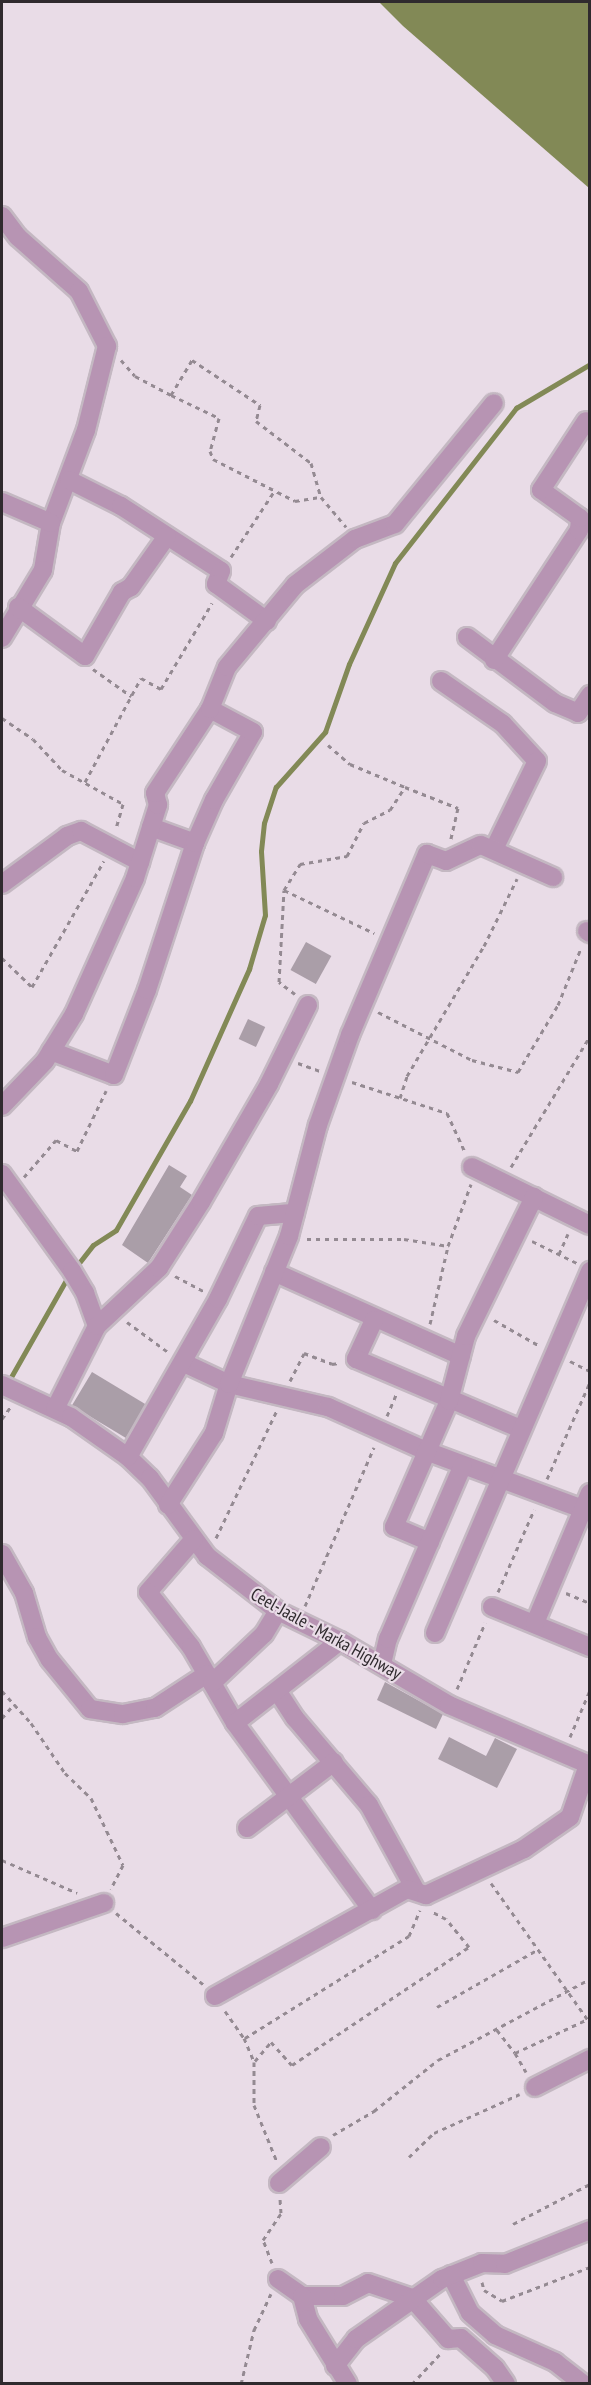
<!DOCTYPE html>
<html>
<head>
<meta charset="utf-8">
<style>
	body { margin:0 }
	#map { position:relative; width:591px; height:2385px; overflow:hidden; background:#e9dce7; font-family:"PT Sans Narrow",sans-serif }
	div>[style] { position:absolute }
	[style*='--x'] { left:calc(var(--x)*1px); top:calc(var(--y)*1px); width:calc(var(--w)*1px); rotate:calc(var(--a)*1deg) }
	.water>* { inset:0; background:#828956 }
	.stream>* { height:5px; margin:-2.5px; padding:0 2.5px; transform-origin:2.5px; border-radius:2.5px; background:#828956 }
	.building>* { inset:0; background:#aa9ea8; transform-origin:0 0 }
	.path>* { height:3px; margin-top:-1.5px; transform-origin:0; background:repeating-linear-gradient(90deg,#948a92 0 4.5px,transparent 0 9px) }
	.roads { filter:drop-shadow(2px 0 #c4b8c2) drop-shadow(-2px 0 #c4b8c2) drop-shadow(0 2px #c4b8c2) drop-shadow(0 -2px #c4b8c2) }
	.minor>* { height:18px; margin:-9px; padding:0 9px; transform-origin:9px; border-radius:9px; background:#b794b3 }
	span { translate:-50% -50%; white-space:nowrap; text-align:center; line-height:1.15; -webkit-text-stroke:4.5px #e9dce7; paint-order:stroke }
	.street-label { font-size:18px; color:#2f2a2e }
	.frame { position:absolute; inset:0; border:3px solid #2f2a2e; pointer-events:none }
</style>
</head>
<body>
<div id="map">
	<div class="water">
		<div style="clip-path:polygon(379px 2px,589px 2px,589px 188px,403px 26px)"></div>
	</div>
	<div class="stream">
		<div style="--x:75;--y:1268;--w:29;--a:-52"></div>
		<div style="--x:93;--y:1245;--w:27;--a:-33"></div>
		<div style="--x:116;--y:1230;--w:149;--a:-60.2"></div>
		<div style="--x:190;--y:1101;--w:145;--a:-65.9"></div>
		<div style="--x:249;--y:969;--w:56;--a:-73.5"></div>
		<div style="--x:265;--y:915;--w:64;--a:-93.6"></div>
		<div style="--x:261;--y:851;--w:28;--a:-84"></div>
		<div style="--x:264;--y:823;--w:38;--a:-72"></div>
		<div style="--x:276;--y:787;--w:74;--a:-48.3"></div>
		<div style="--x:325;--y:732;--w:72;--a:-70.6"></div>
		<div style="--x:349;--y:664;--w:111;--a:-65.5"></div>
		<div style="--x:395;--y:563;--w:197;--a:-52"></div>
		<div style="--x:516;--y:408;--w:86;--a:-30.7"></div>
		<div style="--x:7;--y:1384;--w:125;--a:-60.4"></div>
	</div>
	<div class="building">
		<div style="left:306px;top:942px;width:29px;height:32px;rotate:29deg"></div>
		<div style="left:248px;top:1019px;width:19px;height:22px;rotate:25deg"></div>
		<div style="clip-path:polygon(169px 1165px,187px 1176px,180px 1187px,192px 1195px,148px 1263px,122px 1245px)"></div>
		<div style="left:92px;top:1372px;width:63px;height:39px;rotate:31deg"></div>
		<div style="clip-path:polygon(385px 1682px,443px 1714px,436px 1729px,377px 1700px)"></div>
		<div style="clip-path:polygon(449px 1737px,486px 1756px,495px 1738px,517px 1749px,497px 1788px,438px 1759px)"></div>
	</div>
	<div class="path">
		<div style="--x:121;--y:360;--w:21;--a:49"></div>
		<div style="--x:135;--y:376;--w:41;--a:27.8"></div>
		<div style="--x:171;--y:395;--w:41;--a:-59"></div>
		<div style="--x:192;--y:360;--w:82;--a:33.5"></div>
		<div style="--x:260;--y:405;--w:16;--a:104"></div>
		<div style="--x:256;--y:421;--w:69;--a:37.4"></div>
		<div style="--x:311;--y:463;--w:35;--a:74"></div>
		<div style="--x:321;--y:497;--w:39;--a:50"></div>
		<div style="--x:171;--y:395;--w:53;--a:25.6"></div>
		<div style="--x:219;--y:418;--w:34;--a:105"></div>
		<div style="--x:210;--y:451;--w:9;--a:69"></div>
		<div style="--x:213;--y:459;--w:92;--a:27.1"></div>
		<div style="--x:295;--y:501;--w:25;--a:-9"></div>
		<div style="--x:231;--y:557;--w:80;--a:-56.7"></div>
		<div style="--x:93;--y:669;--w:47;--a:35.4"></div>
		<div style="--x:2;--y:718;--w:37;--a:34"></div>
		<div style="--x:33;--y:739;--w:42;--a:46.9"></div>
		<div style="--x:62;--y:770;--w:70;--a:29.1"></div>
		<div style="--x:123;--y:804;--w:26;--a:106"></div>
		<div style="--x:328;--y:745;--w:29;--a:41"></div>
		<div style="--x:350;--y:764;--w:60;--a:22.7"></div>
		<div style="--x:85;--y:782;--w:118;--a:-61.7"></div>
		<div style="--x:141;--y:678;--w:23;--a:29"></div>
		<div style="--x:161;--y:689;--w:100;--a:-59.3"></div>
		<div style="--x:284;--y:890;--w:31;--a:-58"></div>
		<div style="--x:300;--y:864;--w:48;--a:-9.7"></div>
		<div style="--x:347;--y:856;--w:37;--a:-63"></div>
		<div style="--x:364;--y:823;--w:29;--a:-27"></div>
		<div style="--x:390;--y:810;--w:27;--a:-57"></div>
		<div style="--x:405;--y:787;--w:57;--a:21.6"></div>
		<div style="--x:458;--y:808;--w:32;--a:103"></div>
		<div style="--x:2;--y:958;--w:42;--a:44"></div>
		<div style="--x:32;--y:987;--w:145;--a:-60.3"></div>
		<div style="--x:295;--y:994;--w:20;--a:-143"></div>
		<div style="--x:279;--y:982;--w:92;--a:-86.9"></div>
		<div style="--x:284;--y:890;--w:100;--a:25.5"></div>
		<div style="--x:378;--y:1012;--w:106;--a:27.1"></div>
		<div style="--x:472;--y:1060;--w:48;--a:14.6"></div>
		<div style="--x:518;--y:1072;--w:78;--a:-59.2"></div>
		<div style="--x:558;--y:1005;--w:61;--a:-68"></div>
		<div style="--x:298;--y:1063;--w:23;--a:20"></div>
		<div style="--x:352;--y:1082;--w:100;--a:18.1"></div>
		<div style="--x:447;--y:1113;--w:43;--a:65.2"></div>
		<div style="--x:400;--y:1098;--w:23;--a:-72"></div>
		<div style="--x:407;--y:1076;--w:151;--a:-59.4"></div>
		<div style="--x:484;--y:946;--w:75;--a:-63.8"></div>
		<div style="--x:511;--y:1167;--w:153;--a:-58.9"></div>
		<div style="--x:24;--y:1177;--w:49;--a:-49.1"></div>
		<div style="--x:56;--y:1140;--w:24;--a:28"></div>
		<div style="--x:77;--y:1151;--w:67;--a:-64.2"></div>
		<div style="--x:307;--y:1239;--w:97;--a:0"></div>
		<div style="--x:404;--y:1239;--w:45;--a:9"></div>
		<div style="--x:532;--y:1241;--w:50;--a:26.1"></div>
		<div style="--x:559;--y:1254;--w:22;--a:-66"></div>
		<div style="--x:175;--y:1276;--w:32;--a:28"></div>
		<div style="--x:494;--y:1320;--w:53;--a:29.5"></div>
		<div style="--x:127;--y:1322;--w:51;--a:36.2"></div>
		<div style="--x:430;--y:1324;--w:80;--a:-77"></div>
		<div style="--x:448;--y:1246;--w:66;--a:-69.6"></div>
		<div style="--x:570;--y:1361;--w:22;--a:27"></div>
		<div style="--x:290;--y:1381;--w:31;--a:-63"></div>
		<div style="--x:304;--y:1353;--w:30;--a:21"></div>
		<div style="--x:332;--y:1364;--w:7;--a:-8"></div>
		<div style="--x:387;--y:1416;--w:23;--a:-67"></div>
		<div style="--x:2;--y:1419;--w:16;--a:-55"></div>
		<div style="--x:547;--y:1479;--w:106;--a:-66.1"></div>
		<div style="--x:216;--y:1538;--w:140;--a:-64.5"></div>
		<div style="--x:498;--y:1592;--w:90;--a:-66.3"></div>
		<div style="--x:566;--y:1593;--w:26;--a:23"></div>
		<div style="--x:305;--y:1606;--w:173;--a:-66.5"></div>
		<div style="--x:457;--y:1689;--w:72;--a:-67"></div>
		<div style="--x:2;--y:1691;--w:43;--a:47.8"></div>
		<div style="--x:31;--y:1723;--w:60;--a:55.8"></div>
		<div style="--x:65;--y:1773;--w:36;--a:44"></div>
		<div style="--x:91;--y:1798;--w:74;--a:64.5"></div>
		<div style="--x:123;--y:1865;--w:27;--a:117"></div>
		<div style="--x:2;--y:1718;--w:18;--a:-49"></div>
		<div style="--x:570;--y:1737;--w:51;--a:-66.9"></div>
		<div style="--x:2;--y:1860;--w:82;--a:23.7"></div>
		<div style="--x:491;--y:1883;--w:171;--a:54.7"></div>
		<div style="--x:116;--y:1913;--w:114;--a:39.3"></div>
		<div style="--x:437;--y:2007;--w:115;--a:-29.7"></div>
		<div style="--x:225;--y:2011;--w:33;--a:55"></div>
		<div style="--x:244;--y:2038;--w:26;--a:67"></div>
		<div style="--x:254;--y:2062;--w:43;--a:90"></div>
		<div style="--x:254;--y:2105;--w:61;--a:68"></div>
		<div style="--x:497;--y:2030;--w:29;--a:52"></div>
		<div style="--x:515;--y:2053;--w:83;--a:-25"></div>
		<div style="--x:245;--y:2038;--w:193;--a:-31.9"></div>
		<div style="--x:409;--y:1936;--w:28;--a:-67"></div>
		<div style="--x:515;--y:2053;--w:22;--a:60"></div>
		<div style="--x:255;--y:2061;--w:25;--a:-50"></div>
		<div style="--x:271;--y:2042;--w:31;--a:48"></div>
		<div style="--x:292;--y:2065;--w:213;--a:-33.7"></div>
		<div style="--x:469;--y:1947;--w:36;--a:-129"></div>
		<div style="--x:446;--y:1919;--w:17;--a:-152"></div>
		<div style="--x:333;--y:2135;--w:48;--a:-30.3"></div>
		<div style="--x:374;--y:2111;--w:82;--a:-38.6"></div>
		<div style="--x:438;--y:2060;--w:172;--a:-28.1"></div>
		<div style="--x:409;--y:2157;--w:35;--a:-44"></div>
		<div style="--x:434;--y:2133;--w:94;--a:-24.4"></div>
		<div style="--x:513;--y:2224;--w:87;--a:-27.5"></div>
		<div style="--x:272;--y:2263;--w:25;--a:-111"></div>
		<div style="--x:263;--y:2240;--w:32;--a:-56"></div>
		<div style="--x:281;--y:2213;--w:15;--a:-94"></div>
		<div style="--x:482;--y:2282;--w:8;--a:76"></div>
		<div style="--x:484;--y:2290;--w:21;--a:31"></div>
		<div style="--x:502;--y:2301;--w:94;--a:-21.1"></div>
		<div style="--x:241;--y:2384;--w:56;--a:-76.5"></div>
		<div style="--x:254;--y:2330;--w:40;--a:-65"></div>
		<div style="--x:412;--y:2384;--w:42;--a:-46.9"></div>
	</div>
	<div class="roads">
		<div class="minor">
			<div style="--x:2;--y:216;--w:26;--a:53"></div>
			<div style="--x:18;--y:237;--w:81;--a:41.5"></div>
			<div style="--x:79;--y:291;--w:62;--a:63"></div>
			<div style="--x:107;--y:346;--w:87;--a:104"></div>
			<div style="--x:86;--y:430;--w:99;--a:110.6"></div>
			<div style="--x:51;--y:523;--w:48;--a:99.7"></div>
			<div style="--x:43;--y:570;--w:79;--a:121.1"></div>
			<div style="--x:69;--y:480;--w:58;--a:26.6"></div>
			<div style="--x:121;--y:506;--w:119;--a:33"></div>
			<div style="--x:221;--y:571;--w:14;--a:111"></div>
			<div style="--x:216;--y:584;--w:63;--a:36"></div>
			<div style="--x:2;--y:502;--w:53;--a:23.2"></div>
			<div style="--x:18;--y:607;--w:83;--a:36.2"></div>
			<div style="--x:85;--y:656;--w:74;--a:-60"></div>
			<div style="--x:122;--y:592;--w:10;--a:-29"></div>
			<div style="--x:131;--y:587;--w:62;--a:-54.8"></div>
			<div style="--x:467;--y:637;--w:110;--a:36.9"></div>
			<div style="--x:555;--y:703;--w:25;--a:23"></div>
			<div style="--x:578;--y:713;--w:22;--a:-56"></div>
			<div style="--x:494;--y:660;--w:155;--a:-56.8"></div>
			<div style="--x:579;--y:530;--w:12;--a:-85"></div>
			<div style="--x:580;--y:518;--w:48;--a:-144.3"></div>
			<div style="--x:541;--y:490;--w:82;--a:-56.9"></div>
			<div style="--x:441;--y:681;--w:75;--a:34.7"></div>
			<div style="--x:503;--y:724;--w:50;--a:47.4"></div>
			<div style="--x:537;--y:761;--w:98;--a:116"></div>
			<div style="--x:151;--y:827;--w:47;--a:20"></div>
			<div style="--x:2;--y:884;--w:81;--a:-36.4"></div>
			<div style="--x:67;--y:836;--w:15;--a:-20"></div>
			<div style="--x:81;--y:831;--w:67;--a:27.7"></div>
			<div style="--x:587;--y:931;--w:4;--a:34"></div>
			<div style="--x:51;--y:1051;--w:67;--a:20.9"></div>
			<div style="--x:114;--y:1075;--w:91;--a:-68.8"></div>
			<div style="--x:147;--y:990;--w:155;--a:-71.9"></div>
			<div style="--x:195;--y:843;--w:47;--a:-66.2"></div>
			<div style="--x:214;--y:800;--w:78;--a:-60.2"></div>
			<div style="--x:253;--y:732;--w:49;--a:-151.9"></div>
			<div style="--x:2;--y:1106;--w:62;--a:-46.3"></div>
			<div style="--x:45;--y:1061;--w:55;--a:-58.3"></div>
			<div style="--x:74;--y:1014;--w:149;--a:-65.8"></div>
			<div style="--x:135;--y:878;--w:77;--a:-72.5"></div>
			<div style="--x:158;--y:805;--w:12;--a:-104"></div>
			<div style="--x:155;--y:793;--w:100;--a:-56.8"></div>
			<div style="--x:210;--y:709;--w:45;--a:-68"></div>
			<div style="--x:227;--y:667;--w:107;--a:-50.3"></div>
			<div style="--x:295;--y:585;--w:76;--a:-37.5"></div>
			<div style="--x:355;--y:539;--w:43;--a:-20.6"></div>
			<div style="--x:395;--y:524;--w:156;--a:-50.7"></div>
			<div style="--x:472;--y:1167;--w:131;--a:26.2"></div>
			<div style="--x:2;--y:1174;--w:120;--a:54.2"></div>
			<div style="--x:72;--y:1271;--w:26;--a:59"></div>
			<div style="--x:85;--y:1293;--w:35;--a:70"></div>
			<div style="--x:274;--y:1272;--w:205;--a:24.2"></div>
			<div style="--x:374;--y:1320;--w:43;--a:114.8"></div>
			<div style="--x:356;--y:1359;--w:179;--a:23"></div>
			<div style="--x:184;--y:1363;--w:50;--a:25"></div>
			<div style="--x:229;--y:1384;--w:102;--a:13.1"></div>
			<div style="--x:328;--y:1407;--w:107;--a:24.2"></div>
			<div style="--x:426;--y:1451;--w:167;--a:20.3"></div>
			<div style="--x:2;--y:1385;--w:76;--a:24.9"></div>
			<div style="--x:71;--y:1417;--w:70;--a:35.1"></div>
			<div style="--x:128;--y:1457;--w:30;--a:44"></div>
			<div style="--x:150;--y:1478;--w:97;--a:53.8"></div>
			<div style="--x:207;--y:1556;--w:90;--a:37.8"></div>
			<div style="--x:278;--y:1611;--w:69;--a:25.8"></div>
			<div style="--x:340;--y:1641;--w:126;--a:30.4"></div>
			<div style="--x:449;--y:1705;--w:153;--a:23.1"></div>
			<div style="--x:55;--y:1409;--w:93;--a:-63.2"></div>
			<div style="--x:97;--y:1326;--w:85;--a:-43.1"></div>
			<div style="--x:159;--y:1268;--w:78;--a:-57.5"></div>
			<div style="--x:201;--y:1202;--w:136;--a:-60"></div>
			<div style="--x:269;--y:1084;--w:88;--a:-63.7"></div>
			<div style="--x:128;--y:1457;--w:182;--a:-60.3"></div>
			<div style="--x:218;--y:1299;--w:92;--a:-64.3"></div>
			<div style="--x:258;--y:1216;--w:37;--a:-5"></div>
			<div style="--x:168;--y:1505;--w:85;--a:-57.4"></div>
			<div style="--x:214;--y:1433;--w:51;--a:-73"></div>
			<div style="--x:229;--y:1384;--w:160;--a:-67.9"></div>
			<div style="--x:289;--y:1236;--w:115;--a:-75.4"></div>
			<div style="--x:318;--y:1125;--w:96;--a:-70.4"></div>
			<div style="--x:350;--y:1035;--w:197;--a:-67"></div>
			<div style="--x:427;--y:854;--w:20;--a:20"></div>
			<div style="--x:446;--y:861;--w:38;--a:-25"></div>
			<div style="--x:481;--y:845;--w:79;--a:24"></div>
			<div style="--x:194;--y:1539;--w:70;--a:131"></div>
			<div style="--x:148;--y:1592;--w:70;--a:52"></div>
			<div style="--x:191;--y:1647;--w:88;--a:59.9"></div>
			<div style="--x:235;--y:1723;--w:232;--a:53.8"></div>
			<div style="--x:430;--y:1542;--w:39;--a:-157"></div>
			<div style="--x:394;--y:1527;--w:137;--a:-66.4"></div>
			<div style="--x:449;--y:1401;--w:67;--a:-75.3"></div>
			<div style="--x:466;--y:1336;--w:155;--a:-63.9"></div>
			<div style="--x:2;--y:1554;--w:45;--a:60.6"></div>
			<div style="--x:24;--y:1593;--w:46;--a:73.5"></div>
			<div style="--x:37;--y:1637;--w:26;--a:61"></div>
			<div style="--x:50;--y:1660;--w:63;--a:50.8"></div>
			<div style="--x:90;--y:1709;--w:33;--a:9"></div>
			<div style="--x:123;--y:1714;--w:33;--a:-11"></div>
			<div style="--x:155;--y:1708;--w:62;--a:-33.2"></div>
			<div style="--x:492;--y:1607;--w:106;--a:22.2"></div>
			<div style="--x:535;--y:1623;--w:141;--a:-67.1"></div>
			<div style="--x:435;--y:1633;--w:394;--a:-66.8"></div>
			<div style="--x:382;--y:1664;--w:26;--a:-77"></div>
			<div style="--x:388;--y:1639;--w:189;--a:-66.7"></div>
			<div style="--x:212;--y:1683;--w:71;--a:-43.3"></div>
			<div style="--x:264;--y:1634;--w:27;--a:-59"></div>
			<div style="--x:278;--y:1692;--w:31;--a:57"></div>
			<div style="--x:295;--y:1718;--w:114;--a:49.6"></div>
			<div style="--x:369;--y:1805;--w:98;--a:61.3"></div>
			<div style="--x:235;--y:1723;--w:133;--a:-38"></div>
			<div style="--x:247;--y:1828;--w:109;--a:-37.2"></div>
			<div style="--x:2;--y:1938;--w:108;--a:-18.9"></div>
			<div style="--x:215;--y:1996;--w:220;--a:-29.1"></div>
			<div style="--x:407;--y:1889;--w:20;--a:18"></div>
			<div style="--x:426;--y:1895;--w:108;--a:-25.1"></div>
			<div style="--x:524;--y:1849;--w:56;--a:-34.8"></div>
			<div style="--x:570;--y:1817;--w:55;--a:-70.9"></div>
			<div style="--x:535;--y:2087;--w:62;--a:-27"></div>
			<div style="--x:279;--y:2183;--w:55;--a:-40.6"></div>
			<div style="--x:451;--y:2275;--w:42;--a:63.4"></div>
			<div style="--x:470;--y:2313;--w:33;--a:41"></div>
			<div style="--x:495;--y:2335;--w:66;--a:24.2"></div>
			<div style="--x:555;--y:2362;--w:36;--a:38"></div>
			<div style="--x:278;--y:2279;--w:29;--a:35"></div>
			<div style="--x:302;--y:2296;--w:41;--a:0"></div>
			<div style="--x:343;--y:2296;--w:28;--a:-27"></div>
			<div style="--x:368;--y:2283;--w:46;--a:18.8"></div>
			<div style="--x:412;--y:2298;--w:55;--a:48.7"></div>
			<div style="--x:448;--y:2339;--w:13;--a:-4"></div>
			<div style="--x:461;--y:2338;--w:45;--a:41.4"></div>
			<div style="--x:495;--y:2368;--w:19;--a:55"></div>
			<div style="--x:302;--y:2296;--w:24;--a:75"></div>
			<div style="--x:308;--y:2319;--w:76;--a:58.4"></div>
			<div style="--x:335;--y:2366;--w:34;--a:-52"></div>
			<div style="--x:356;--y:2339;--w:105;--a:-34.9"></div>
			<div style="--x:442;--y:2279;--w:43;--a:-21.8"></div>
			<div style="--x:482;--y:2263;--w:23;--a:2"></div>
			<div style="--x:505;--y:2264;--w:92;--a:-21.8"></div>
		</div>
	</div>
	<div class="street-label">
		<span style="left:326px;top:1634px;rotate:29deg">Ceel-Jaale - Marka Highway</span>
	</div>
	<div class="frame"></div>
</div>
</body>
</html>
